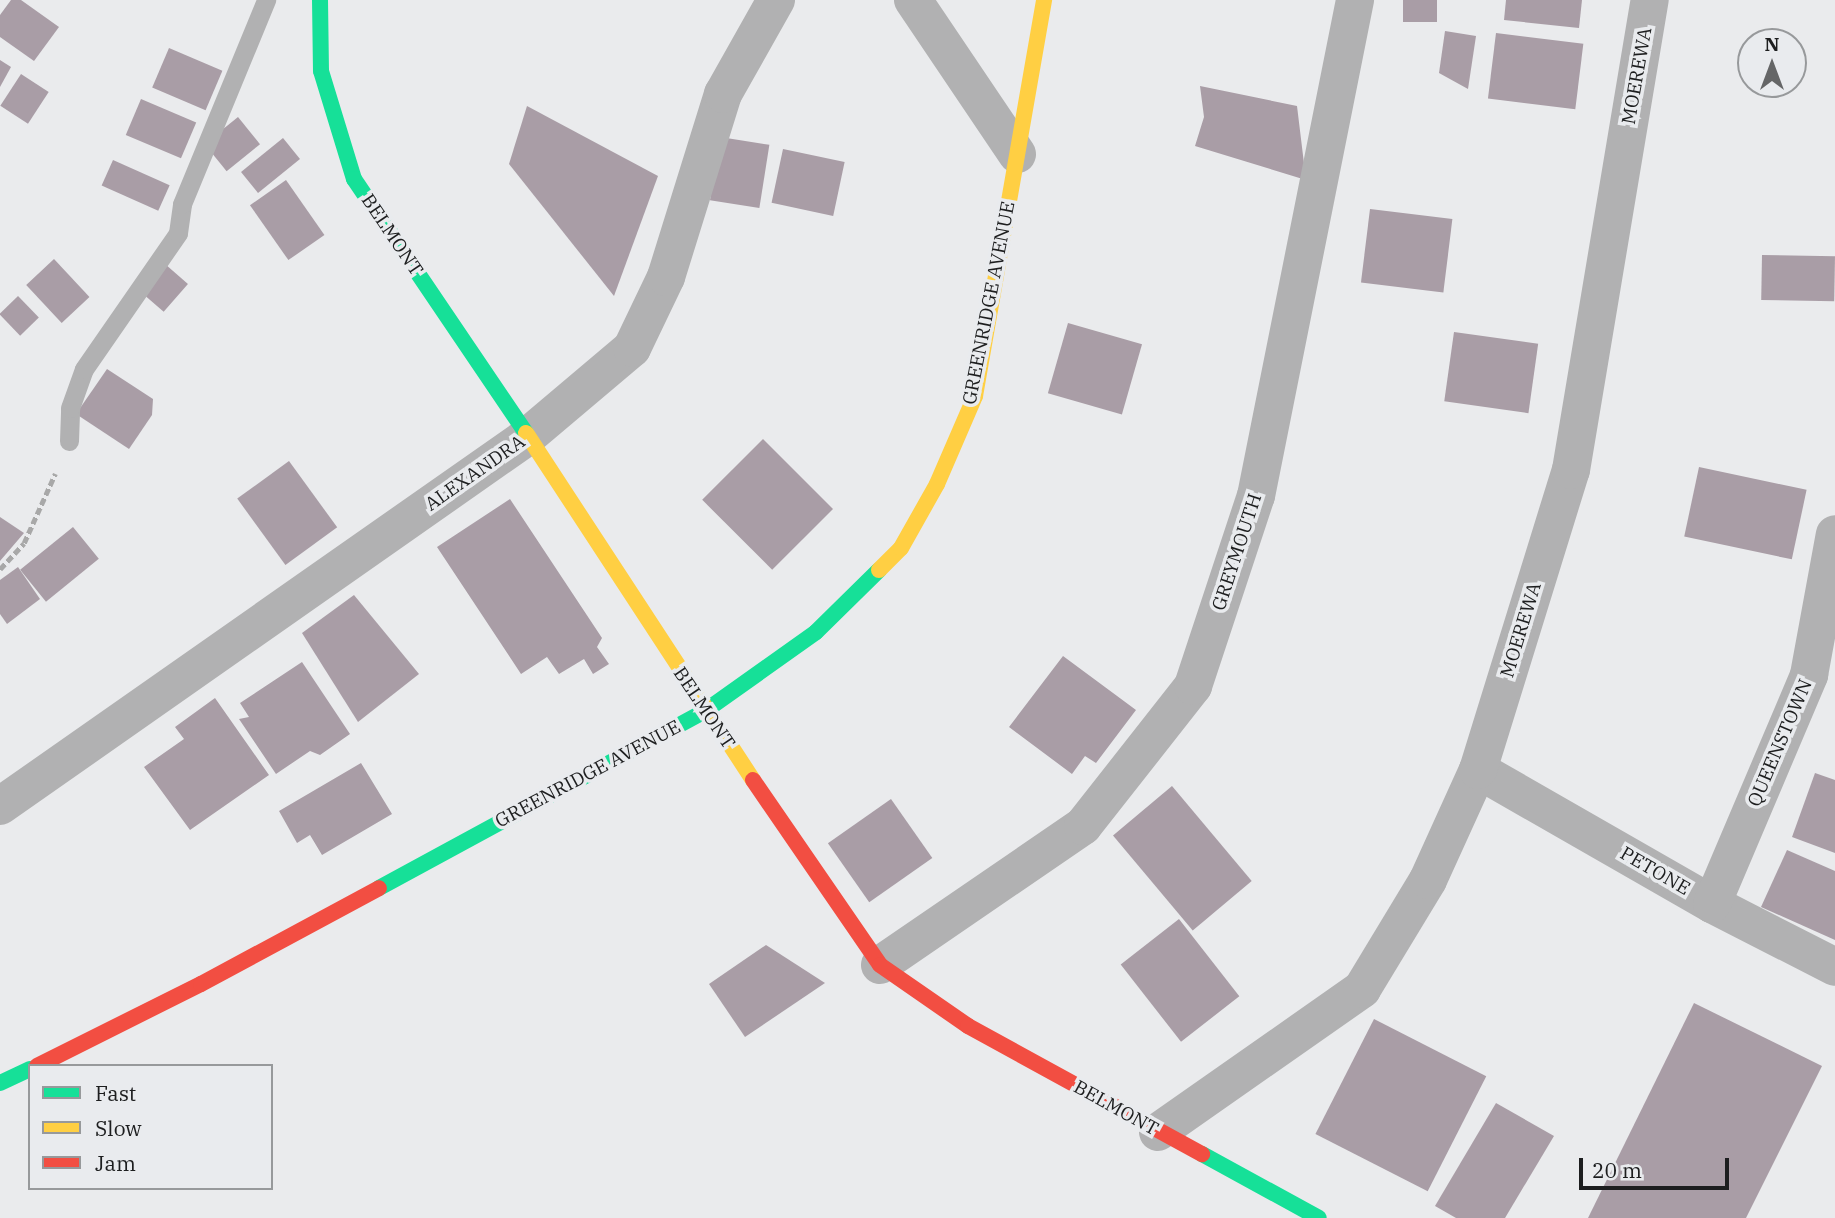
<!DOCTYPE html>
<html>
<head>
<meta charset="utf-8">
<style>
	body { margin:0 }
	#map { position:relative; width:1835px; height:1218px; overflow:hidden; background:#eaebed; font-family:"IBM Plex Serif",serif }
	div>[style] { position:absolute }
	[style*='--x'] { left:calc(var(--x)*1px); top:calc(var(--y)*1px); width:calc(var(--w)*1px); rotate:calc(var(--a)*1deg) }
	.building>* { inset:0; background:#a99da6; transform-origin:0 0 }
	.path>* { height:4.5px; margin-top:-2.25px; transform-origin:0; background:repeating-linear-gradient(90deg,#a8a8a8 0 7px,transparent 0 10.5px) }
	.lane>* { height:19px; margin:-9.5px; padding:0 9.5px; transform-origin:9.5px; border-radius:9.5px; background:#b1b1b2 }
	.street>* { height:38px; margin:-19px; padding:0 19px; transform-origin:19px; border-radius:19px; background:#b1b1b2 }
	.fast>* { height:16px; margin:-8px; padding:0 8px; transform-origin:8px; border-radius:8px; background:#16e098 }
	.slow>* { height:16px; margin:-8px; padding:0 8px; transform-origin:8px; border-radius:8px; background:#ffcf43 }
	.jam>* { height:16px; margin:-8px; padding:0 8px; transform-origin:8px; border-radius:8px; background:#f24e42 }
	span { translate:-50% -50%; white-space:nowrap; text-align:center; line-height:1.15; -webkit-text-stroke:7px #e9ebee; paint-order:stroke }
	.street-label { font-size:19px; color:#1d1e1f }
	.legend { position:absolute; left:28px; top:1064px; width:245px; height:126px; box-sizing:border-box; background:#e9ebee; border:2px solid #97999b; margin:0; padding:9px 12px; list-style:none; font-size:21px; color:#1d1e1f }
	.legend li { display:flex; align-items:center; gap:14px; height:35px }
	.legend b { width:35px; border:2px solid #97999b }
	.north { position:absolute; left:1737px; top:28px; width:70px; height:70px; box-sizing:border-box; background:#e9ebee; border:2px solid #97999b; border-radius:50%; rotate:0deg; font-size:19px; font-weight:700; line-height:28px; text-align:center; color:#1d1e1f }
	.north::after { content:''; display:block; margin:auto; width:24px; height:32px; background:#656667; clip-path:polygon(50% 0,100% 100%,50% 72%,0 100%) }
	.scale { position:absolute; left:1579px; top:1158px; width:150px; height:32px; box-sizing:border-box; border:4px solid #1d1e1f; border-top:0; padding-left:9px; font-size:21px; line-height:24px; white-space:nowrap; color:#1d1e1f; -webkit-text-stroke:5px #e9ebee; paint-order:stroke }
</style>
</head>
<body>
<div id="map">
	<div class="building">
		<div style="clip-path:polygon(11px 0,21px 0,59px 27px,34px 61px,0 37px,0 15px)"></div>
		<div style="left:1403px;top:0;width:34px;height:22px"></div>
		<div style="clip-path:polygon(1506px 0,1582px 0,1579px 28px,1504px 20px)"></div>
		<div style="clip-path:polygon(1445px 31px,1476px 36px,1468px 89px,1439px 73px)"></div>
		<div style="left:1496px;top:33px;width:88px;height:66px;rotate:7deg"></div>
		<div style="left:169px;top:48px;width:58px;height:43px;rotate:23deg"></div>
		<div style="clip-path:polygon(0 60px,11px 67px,0 87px)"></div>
		<div style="left:21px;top:74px;width:33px;height:38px;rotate:33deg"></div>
		<div style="clip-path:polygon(1200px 86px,1297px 106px,1306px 180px,1195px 146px,1204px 117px)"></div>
		<div style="left:141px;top:99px;width:60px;height:39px;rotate:23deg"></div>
		<div style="clip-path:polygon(527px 106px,658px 176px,614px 296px,509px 164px)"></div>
		<div style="left:238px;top:117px;width:35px;height:43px;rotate:51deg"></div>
		<div style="left:720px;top:137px;width:50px;height:64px;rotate:9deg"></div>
		<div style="left:283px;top:138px;width:27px;height:54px;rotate:51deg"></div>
		<div style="left:783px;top:149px;width:63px;height:55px;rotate:12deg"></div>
		<div style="left:113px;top:160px;width:62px;height:28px;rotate:24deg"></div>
		<div style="left:286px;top:180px;width:67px;height:44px;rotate:55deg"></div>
		<div style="left:1370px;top:209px;width:83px;height:74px;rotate:7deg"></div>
		<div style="left:1762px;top:255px;width:73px;height:45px;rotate:1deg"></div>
		<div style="left:157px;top:257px;width:41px;height:37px;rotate:41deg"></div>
		<div style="left:54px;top:259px;width:52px;height:38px;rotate:47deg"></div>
		<div style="left:18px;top:296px;width:30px;height:26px;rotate:46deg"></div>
		<div style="left:1068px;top:323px;width:77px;height:73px;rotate:16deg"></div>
		<div style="left:1454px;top:332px;width:85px;height:70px;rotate:8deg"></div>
		<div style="clip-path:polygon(107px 369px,153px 399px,152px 415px,129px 449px,76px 414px)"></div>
		<div style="left:763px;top:439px;width:99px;height:86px;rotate:45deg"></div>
		<div style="left:289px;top:461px;width:82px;height:64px;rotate:54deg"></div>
		<div style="left:1699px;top:467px;width:110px;height:71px;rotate:12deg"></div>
		<div style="clip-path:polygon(510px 499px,602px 638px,597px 647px,609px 664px,593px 674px,584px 659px,559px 674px,547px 657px,521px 674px,437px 547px)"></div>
		<div style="clip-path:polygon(0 517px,24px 533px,0 561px)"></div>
		<div style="left:73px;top:527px;width:41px;height:68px;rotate:51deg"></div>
		<div style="clip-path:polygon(18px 567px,40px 599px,7px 624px,0 614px,0 580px)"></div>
		<div style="clip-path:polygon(354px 595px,419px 674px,358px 722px,302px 633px)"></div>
		<div style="clip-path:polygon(1063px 656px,1136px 710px,1096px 763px,1085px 756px,1072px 774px,1009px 727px)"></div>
		<div style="clip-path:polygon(302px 662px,350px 734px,320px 755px,310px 751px,276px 774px,239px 719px,249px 717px,240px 703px)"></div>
		<div style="clip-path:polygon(215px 698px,269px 775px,190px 830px,144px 767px,184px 739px,175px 727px)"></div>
		<div style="clip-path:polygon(361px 763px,392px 814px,322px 855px,310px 835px,297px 843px,279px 811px)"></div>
		<div style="clip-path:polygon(1815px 773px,1835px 780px,1835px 853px,1792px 837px)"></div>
		<div style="left:1172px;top:786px;width:124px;height:77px;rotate:50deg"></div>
		<div style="left:891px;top:799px;width:72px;height:77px;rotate:55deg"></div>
		<div style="clip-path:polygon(1787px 850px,1835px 871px,1835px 940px,1761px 907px)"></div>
		<div style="left:1179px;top:919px;width:98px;height:74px;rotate:52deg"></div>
		<div style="clip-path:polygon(766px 945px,825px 983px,745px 1037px,709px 984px)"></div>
		<div style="clip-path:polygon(1694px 1003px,1822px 1066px,1746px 1218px,1588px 1218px)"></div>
		<div style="left:1374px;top:1019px;width:126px;height:129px;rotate:27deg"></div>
		<div style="clip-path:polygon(1496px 1103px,1554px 1136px,1505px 1218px,1456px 1218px,1435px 1206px)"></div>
	</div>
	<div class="path">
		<div style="--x:0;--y:569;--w:35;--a:-47"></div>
		<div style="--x:24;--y:543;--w:76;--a:-65.8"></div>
	</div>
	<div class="lane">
		<div style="--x:69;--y:441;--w:33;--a:-88"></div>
		<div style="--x:70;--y:408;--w:41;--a:-70.3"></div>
		<div style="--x:84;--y:369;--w:165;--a:-55.3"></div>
		<div style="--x:178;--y:233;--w:29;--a:-82"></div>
		<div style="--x:182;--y:204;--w:221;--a:-67.6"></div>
	</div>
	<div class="street">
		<div style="--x:913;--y:0;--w:186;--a:56"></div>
		<div style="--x:1478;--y:770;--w:270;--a:29.8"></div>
		<div style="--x:1712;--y:904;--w:138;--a:27.1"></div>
		<div style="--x:0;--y:806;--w:645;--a:-35.02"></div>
		<div style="--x:528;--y:436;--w:136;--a:-40.2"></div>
		<div style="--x:632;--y:348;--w:79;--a:-64.4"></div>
		<div style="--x:666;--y:277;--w:192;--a:-72.7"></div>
		<div style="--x:723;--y:94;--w:108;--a:-60.6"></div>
		<div style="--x:1712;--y:904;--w:249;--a:-67"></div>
		<div style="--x:1809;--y:675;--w:143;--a:-79.6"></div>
		<div style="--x:880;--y:965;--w:246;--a:-34.4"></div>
		<div style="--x:1083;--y:826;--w:178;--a:-51.8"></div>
		<div style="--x:1193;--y:686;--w:200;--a:-71.7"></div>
		<div style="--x:1256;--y:496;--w:506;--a:-78.71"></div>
		<div style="--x:1158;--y:1132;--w:249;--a:-35"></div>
		<div style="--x:1362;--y:989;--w:127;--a:-58.8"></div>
		<div style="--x:1428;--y:880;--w:121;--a:-65.6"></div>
		<div style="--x:1478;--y:770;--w:314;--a:-72.8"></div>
		<div style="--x:1571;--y:470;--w:477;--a:-80.5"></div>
	</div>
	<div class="fast">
		<div style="--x:320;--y:0;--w:71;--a:89.2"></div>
		<div style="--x:321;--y:71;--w:113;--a:73"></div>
		<div style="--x:354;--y:179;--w:307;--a:55.9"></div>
		<div style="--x:379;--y:888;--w:371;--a:-28.5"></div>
		<div style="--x:705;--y:711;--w:136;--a:-35.4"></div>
		<div style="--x:816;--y:632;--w:88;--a:-44.5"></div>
		<div style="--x:0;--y:1083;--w:33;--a:-25"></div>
		<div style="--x:1202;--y:1154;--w:133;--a:28.7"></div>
	</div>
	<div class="slow">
		<div style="--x:526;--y:433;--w:415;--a:56.8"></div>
		<div style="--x:879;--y:570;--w:31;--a:-45"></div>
		<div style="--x:901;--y:548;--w:73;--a:-60.6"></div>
		<div style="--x:937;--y:484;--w:96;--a:-66.6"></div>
		<div style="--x:975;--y:396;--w:402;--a:-80.1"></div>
	</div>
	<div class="jam">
		<div style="--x:753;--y:780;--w:224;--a:55.5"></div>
		<div style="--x:880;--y:965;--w:107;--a:34.7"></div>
		<div style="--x:968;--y:1026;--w:267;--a:28.7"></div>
		<div style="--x:37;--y:1066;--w:183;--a:-26.6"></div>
		<div style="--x:201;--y:984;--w:202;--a:-28.3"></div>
	</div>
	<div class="street-label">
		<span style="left:1637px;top:76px;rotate:-80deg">MOEREWA</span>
		<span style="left:392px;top:235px;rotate:56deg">BELMONT</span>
		<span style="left:989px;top:303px;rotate:-79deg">GREENRIDGE AVENUE</span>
		<span style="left:475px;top:473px;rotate:-35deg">ALEXANDRA</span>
		<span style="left:1237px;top:552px;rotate:-72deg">GREYMOUTH</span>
		<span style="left:1521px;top:630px;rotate:-73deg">MOEREWA</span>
		<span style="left:704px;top:708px;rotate:56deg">BELMONT</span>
		<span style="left:1780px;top:743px;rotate:-67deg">QUEENSTOWN</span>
		<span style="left:588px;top:774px;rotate:-28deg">GREENRIDGE AVENUE</span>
		<span style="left:1655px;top:871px;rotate:30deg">PETONE</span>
		<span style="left:1116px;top:1108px;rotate:29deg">BELMONT</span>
	</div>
	<ul class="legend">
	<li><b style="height:9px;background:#16e098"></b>Fast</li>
	<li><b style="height:9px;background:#ffcf43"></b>Slow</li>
	<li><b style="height:9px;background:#f24e42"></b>Jam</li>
	</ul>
	<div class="north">N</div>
	<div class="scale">20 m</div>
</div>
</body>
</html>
